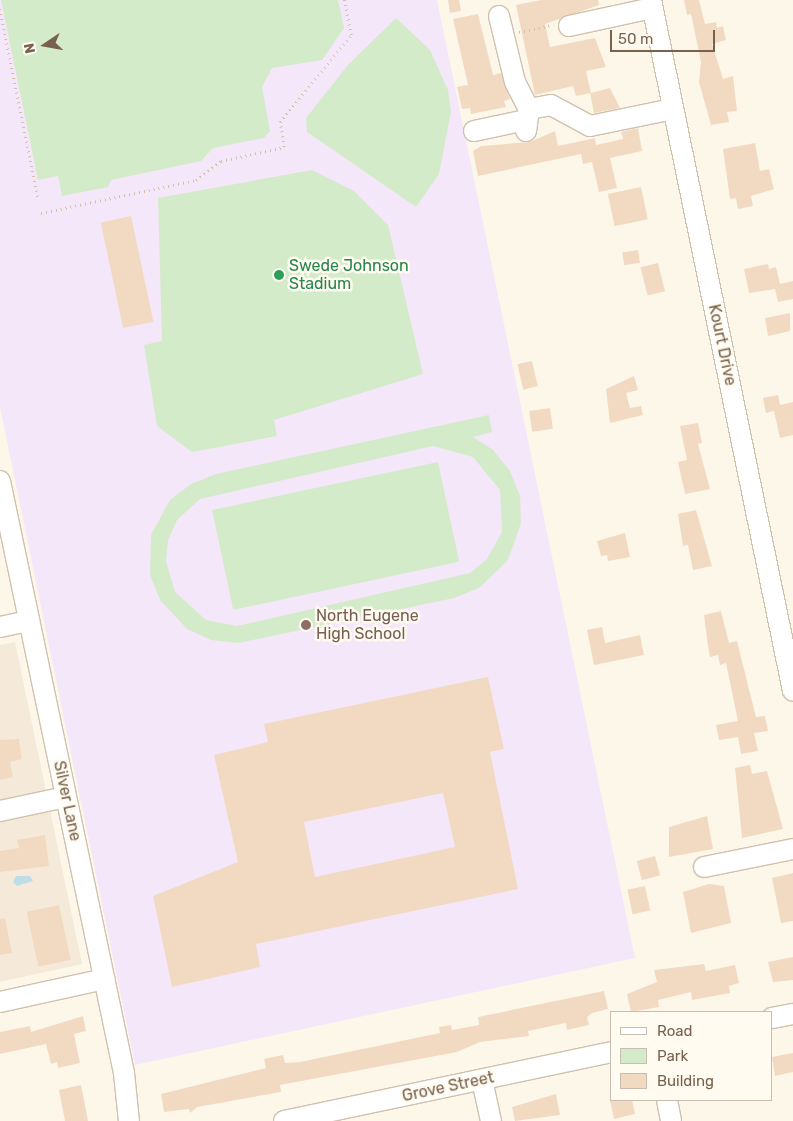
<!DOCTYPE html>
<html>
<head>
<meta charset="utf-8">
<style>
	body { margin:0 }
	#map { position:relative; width:793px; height:1121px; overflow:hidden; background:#fdf7ea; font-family:Rubik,sans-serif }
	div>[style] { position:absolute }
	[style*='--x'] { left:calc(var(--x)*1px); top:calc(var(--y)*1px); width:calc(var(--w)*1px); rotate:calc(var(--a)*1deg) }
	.residential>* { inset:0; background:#f5ead9 }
	.education>* { inset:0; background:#f5e7fa }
	.green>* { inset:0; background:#d3ebc8; transform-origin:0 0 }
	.water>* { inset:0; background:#bedde7 }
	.building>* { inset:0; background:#f2dac2; transform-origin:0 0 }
	.path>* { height:2.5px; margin-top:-1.25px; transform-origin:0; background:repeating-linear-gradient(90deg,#d8bea4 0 1px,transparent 0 5px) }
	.roads { filter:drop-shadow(1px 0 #d0c1af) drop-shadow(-1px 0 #d0c1af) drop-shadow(0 1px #d0c1af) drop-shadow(0 -1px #d0c1af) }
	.minor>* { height:20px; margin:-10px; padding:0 10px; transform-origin:10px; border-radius:10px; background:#fff }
	.dots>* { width:14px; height:14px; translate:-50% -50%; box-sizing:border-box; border:2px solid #fffbf1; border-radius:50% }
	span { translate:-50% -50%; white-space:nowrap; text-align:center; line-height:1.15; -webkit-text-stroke:5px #fffbf1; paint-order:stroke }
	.leisure-label { font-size:16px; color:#27864d }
	.left { translate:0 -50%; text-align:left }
	.street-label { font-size:16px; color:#79614d }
	.education-label { font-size:16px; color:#785e54 }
	.legend { position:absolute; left:610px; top:1011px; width:162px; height:90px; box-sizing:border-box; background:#fffbf1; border:1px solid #c9bdaf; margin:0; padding:6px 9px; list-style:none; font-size:15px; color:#79614d }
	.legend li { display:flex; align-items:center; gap:10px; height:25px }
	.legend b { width:25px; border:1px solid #c9bdaf }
	.north { position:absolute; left:20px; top:20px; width:50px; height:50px; -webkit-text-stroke:4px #fffbf1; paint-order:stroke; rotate:258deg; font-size:14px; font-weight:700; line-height:20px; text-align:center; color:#79614d }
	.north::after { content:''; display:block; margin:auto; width:18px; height:22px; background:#79614d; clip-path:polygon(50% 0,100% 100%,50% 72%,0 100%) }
	.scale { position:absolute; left:610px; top:30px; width:105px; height:22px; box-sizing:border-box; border:2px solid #79614d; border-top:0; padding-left:6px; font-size:15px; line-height:18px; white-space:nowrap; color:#79614d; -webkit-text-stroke:4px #fffbf1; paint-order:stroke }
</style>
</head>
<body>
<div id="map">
	<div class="residential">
		<div style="clip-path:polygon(15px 642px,82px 964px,0 982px,0 645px)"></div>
	</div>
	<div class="education">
		<div style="clip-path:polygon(0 0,437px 0,635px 958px,135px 1065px,0 407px)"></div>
	</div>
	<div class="green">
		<div style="clip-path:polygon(1px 0,338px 0,344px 28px,322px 60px,272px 68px,262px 87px,270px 131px,264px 138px,213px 148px,201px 161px,111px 180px,108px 187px,62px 196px,58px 176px,38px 180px)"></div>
		<div style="clip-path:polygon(396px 18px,430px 50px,448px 90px,451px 112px,439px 174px,416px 207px,307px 132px,306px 118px,348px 65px)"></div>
		<div style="clip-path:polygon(312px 170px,354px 191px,388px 225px,423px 374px,274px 420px,277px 436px,192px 452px,157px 426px,144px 345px,162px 341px,158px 198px)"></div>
		<div style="clip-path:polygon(evenodd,489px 415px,492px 432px,473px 437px,493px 450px,510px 471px,520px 496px,521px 523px,508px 560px,479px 588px,454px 598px,238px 643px,211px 640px,187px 629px,160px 600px,150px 575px,151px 535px,170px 500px,191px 484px,216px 474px,489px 415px,433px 446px,473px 457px,500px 490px,502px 532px,487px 559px,470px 573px,237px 626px,206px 620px,175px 592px,166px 561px,168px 540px,177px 520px,200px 499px,433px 446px)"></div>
		<div style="left:438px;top:462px;width:102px;height:231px;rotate:78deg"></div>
	</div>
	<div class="water">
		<div style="clip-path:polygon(16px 876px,30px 876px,33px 881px,17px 886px,13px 882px)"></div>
	</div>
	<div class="building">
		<div style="clip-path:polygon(448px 0,459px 0,461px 11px,450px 13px)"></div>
		<div style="clip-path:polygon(541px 0,598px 0,599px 5px,545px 24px,550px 47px,595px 38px,606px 67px,586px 71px,591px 93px,610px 88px,620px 108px,594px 113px,590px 93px,576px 96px,573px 86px,535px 95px,516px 5px)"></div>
		<div style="clip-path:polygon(684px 0,699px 0,705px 24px,716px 22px,717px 28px,723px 26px,726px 40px,712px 44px,723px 79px,733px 76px,737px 111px,727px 112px,729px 122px,711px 125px,699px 82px,701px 62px,691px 14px,687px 15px)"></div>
		<div style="clip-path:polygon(478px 14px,493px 75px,501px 73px,510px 99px,504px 101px,506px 107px,471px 114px,470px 108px,462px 109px,457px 87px,468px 85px,453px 19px)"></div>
		<div style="clip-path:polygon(638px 128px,642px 151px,610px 158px,617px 188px,599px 192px,592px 162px,583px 164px,581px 154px,478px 176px,473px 151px,481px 146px,530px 142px,555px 131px,558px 146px,595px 138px,596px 145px,623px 139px,621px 132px)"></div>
		<div style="clip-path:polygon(755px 143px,760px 171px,769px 169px,774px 189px,751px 196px,753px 206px,738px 209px,736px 198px,730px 199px,723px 149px)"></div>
		<div style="left:641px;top:187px;width:33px;height:34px;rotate:78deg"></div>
		<div style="left:131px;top:216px;width:108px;height:31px;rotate:78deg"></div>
		<div style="left:638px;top:250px;width:13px;height:16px;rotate:81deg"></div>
		<div style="left:658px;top:263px;width:29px;height:18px;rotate:76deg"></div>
		<div style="clip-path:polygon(768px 264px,769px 269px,776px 267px,780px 284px,793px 281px,793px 299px,778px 302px,775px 289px,749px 293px,744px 269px)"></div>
		<div style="clip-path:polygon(790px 313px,790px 331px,768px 336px,765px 318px)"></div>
		<div style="left:532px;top:361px;width:26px;height:15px;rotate:77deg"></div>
		<div style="clip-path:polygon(634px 376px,638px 390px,626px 393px,630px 408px,641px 406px,643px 415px,610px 423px,606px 389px)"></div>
		<div style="clip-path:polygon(778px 395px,780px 405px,793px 402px,793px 435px,780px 438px,774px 411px,766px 413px,763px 398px)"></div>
		<div style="left:550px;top:408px;width:21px;height:21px;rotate:82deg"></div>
		<div style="clip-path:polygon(698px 423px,702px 443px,698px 444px,710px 489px,685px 494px,678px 462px,687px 460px,680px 426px)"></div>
		<div style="clip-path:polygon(696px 510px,712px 566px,693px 570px,688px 545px,683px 546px,678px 514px)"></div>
		<div style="clip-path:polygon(625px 533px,630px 557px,608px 561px,607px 555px,601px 556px,597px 541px)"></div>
		<div style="clip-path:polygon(721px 611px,729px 643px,737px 641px,756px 717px,765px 716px,768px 731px,754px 733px,758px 751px,741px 754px,738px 737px,719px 740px,716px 725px,738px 721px,726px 663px,720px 665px,718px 655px,710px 657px,708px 646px,704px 615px)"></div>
		<div style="clip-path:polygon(602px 627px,605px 643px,640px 635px,644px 655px,594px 665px,587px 630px)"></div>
		<div style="clip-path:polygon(evenodd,488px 677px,504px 749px,490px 752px,518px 889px,256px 944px,260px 967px,172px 987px,153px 896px,238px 862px,214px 755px,268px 742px,264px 724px,488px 677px,443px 793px,455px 847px,315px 877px,304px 822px,443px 793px)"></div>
		<div style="clip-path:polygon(19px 739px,22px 759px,10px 762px,13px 777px,0 780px,0 740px)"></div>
		<div style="clip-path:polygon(750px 765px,752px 774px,767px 771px,783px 829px,742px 838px,735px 768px)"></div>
		<div style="clip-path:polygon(707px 816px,713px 849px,669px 857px,669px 827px)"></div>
		<div style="clip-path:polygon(45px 835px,49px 866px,0 872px,0 851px,19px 848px,17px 840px)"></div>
		<div style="left:655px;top:856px;width:20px;height:19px;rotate:75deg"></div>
		<div style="clip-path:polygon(793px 873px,793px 921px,781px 923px,772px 878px)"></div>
		<div style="clip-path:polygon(709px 884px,724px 886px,731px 923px,691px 933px,683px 892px)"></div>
		<div style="left:645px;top:886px;width:25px;height:18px;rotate:78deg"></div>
		<div style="left:59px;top:905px;width:56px;height:33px;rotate:78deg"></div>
		<div style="clip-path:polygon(5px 918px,12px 953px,0 955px,0 919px)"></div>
		<div style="clip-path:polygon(793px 957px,793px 980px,773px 982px,768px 962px)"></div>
		<div style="clip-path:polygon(704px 964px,706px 971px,735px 965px,739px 983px,729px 986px,730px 993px,692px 1000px,691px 992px,658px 1000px,659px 1007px,631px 1012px,627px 994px,657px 982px,654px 970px)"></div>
		<div style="clip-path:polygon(604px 991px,608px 1009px,592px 1013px,587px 1017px,589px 1025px,567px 1030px,566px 1023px,528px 1031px,529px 1036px,480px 1042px,457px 1052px,280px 1085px,281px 1092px,197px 1107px,190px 1113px,189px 1109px,164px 1112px,161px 1094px,266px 1068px,264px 1059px,283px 1055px,285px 1063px,300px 1062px,440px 1033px,439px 1027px,451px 1025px,452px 1030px,479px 1025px,478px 1017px)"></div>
		<div style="clip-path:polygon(83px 1016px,86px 1031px,74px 1034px,80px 1063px,58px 1068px,57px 1062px,51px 1064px,46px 1044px,0 1054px,0 1032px,30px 1026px,31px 1032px)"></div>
		<div style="clip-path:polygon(793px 1053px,793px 1072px,775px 1076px,772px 1057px)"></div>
		<div style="clip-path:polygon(81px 1085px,88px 1121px,65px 1121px,59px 1090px)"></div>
		<div style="clip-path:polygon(556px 1094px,560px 1115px,515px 1121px,512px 1107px)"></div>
		<div style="clip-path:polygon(610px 1100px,632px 1100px,635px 1114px,614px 1119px)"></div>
	</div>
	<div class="path">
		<div style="--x:0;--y:9;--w:192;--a:78.6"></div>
		<div style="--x:519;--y:32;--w:35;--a:-12"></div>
		<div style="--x:41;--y:213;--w:158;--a:-12"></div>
		<div style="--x:196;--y:180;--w:31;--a:-37"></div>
		<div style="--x:221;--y:161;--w:65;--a:-12.5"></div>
		<div style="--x:284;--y:147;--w:25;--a:-99"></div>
		<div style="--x:280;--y:122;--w:112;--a:-50.8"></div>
		<div style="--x:351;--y:35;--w:36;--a:-101"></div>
	</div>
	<div class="roads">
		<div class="minor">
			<div style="--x:651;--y:0;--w:705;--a:78.39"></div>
			<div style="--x:499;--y:16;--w:68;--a:76.4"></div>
			<div style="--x:515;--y:82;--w:30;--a:63"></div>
			<div style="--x:569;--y:26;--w:85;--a:-12.2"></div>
			<div style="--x:474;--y:131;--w:53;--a:-11.9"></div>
			<div style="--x:526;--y:131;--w:22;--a:-82"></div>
			<div style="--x:529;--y:109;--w:22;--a:-10"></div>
			<div style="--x:551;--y:105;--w:44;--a:28.3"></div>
			<div style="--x:590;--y:126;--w:85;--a:-11.6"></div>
			<div style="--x:0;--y:481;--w:605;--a:78.17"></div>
			<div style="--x:124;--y:1073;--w:48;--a:84.1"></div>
			<div style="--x:0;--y:627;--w:30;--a:-12"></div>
			<div style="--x:0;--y:811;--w:67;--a:-12"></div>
			<div style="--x:704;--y:867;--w:91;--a:-11.4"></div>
			<div style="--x:0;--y:1002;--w:107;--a:-12.4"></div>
			<div style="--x:772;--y:1018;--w:21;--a:-11"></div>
			<div style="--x:482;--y:1080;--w:42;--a:77.6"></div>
			<div style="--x:667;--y:1100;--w:21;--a:79"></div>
			<div style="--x:284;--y:1121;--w:335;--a:-11.9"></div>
		</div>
	</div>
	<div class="dots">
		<div style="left:279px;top:275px;background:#2e9e5b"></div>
		<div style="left:306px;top:625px;background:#8d6e63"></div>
	</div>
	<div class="leisure-label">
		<span class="left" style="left:289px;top:275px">Swede Johnson<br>Stadium</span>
	</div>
	<div class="street-label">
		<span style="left:722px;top:345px;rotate:78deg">Kourt Drive</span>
		<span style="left:67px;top:801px;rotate:78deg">Silver Lane</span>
		<span style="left:448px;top:1087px;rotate:-12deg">Grove Street</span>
	</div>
	<div class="education-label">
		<span class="left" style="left:316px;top:625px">North Eugene<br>High School</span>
	</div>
	<ul class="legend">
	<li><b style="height:6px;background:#fff"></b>Road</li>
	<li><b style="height:14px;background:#d3ebc8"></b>Park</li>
	<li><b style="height:14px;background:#f2dac2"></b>Building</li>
	</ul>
	<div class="north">N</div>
	<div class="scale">50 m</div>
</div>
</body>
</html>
